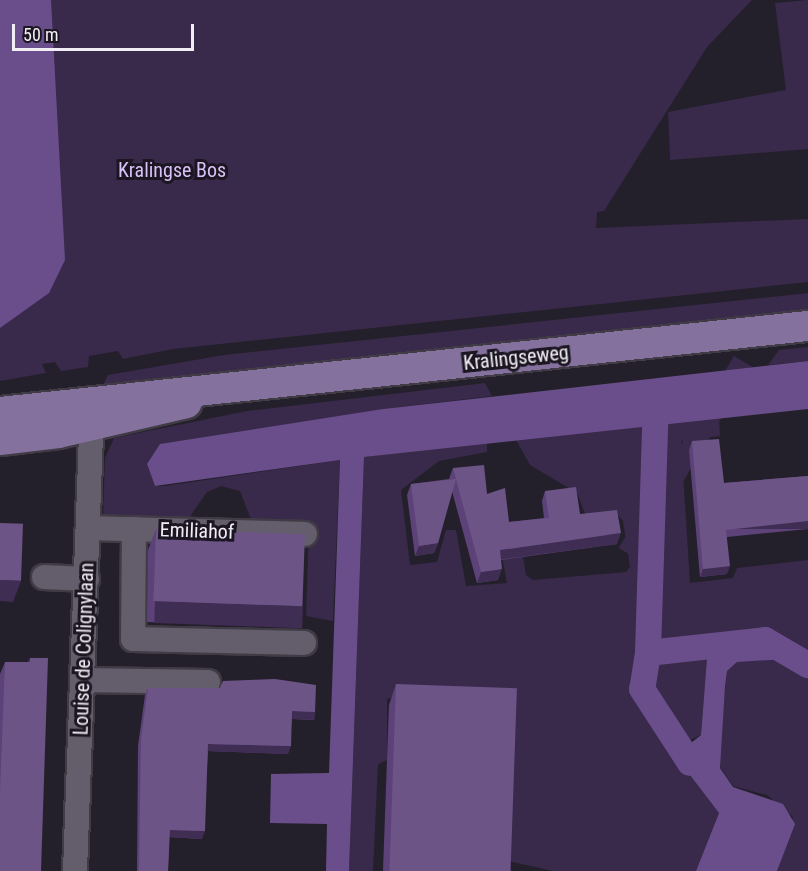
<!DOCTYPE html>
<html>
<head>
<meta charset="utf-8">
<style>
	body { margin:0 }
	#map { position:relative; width:808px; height:871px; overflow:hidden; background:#24202b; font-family:"Roboto Condensed",sans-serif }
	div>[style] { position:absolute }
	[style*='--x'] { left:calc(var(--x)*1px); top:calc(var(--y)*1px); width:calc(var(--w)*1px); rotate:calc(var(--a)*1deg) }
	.green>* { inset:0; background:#39294b; transform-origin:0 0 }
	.water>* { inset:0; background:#6a4e8b }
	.canal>* { height:26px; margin:-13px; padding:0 13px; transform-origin:13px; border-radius:13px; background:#6a4e8b }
	.roads { filter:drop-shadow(2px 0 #403b45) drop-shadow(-2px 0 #403b45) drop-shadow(0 2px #403b45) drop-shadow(0 -2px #403b45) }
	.minor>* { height:24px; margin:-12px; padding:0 12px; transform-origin:12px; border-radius:12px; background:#645e6c }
	.major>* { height:30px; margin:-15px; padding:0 15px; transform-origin:15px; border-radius:15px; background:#84719e }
	.wall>* { inset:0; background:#5d4279 }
	.shaded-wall>* { inset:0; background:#402d54; transform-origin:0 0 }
	.building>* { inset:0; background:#6d5487; transform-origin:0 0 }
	span { translate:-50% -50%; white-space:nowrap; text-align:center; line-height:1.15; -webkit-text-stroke:6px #1b1621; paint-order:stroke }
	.park-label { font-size:20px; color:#d8c1f7 }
	.street-label { font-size:20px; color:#f2eef6 }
	.scale { position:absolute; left:12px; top:24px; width:182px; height:27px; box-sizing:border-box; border:3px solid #f2eef6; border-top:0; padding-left:8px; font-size:18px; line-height:21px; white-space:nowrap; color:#f2eef6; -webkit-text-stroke:4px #1b1621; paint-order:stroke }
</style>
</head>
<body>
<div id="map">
	<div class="green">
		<div style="clip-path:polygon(0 0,752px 0,707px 47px,604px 211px,597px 212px,596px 228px,808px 219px,808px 282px,173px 349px,123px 359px,118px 351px,89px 356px,88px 367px,61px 371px,55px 362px,42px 364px,46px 373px,0 381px)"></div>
		<div style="clip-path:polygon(808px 0,808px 149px,670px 160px,668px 112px,786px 90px,775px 3px)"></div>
		<div style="clip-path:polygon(808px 293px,808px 311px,100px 391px,108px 375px,224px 355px)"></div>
		<div style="clip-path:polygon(808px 347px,808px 361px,768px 365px,779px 350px)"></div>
		<div style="left:734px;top:356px;width:21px;height:224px;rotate:31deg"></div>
		<div style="clip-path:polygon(485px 383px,492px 396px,383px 409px,147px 464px,155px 486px,165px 486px,340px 460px,333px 621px,306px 616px,309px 527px,252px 522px,240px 491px,221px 486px,207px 492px,186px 522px,103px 516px,105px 458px,114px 438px,247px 411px)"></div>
		<div style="clip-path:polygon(719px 418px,720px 436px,681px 441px,690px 583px,733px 578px,737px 568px,808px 560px,808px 871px,777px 871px,793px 817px,767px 795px,733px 786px,717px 762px,727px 671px,737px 662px,759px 657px,752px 641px,723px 639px,707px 658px,701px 735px,669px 749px,719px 813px,696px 871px,553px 871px,504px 860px,396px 697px,387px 699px,387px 760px,378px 764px,373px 871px,349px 871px,364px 457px,487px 442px,487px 452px,439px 461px,401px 490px,410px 565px,437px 562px,446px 530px,456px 530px,466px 586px,507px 583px,498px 535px,519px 532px,526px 575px,533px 580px,626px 572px,630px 567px,623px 521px,618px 515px,586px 516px,577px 493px,530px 465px,515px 438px)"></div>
	</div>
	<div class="water">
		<div style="clip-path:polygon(0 0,51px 0,65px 260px,49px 293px,0 328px)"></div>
		<div style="clip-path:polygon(808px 361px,808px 409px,364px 457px,349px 871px,326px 871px,327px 824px,270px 823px,271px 774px,329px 773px,340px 460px,155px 486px,147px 464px,160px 444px,383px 409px)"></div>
		<div style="clip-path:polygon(723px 639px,790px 644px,807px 651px,801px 658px,737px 662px,727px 671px,725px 687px,720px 768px,733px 787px,783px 804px,795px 824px,777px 871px,696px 871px,719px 813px,666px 744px,670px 736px,691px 743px,701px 735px,707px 658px)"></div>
	</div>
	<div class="canal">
		<div style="--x:656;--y:398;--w:255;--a:91.8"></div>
		<div style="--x:648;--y:653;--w:118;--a:-6.3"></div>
		<div style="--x:765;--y:640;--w:50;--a:30.2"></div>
		<div style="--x:648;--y:653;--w:36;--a:99"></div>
		<div style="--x:642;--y:689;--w:88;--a:57"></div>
	</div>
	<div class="roads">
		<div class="minor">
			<div style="--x:89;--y:528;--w:216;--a:1.6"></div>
			<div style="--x:134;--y:529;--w:110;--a:90.5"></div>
			<div style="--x:133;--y:639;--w:171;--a:1.3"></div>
			<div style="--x:44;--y:577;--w:43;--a:2.7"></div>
			<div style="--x:83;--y:680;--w:125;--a:0.9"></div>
			<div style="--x:75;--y:871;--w:444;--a:-87.9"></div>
		</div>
		<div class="major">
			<div style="--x:0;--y:412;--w:813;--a:-6.08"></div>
			<div style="--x:0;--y:440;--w:59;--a:-6.8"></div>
			<div style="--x:59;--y:433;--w:131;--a:-13.2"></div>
		</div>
	</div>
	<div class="wall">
		<div style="clip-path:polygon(692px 441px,724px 483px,808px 476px,808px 529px,727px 537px,727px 574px,700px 577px,689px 450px)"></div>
		<div style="clip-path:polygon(453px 468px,487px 494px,509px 522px,544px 518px,542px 501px,545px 491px,580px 514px,617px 544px,501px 560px,498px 580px,477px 583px,452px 491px,438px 543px,434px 553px,415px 556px,407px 495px,411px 484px,449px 479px)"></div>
		<div style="clip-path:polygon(156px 529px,295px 627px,147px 622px,148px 550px)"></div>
		<div style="clip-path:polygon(30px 658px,0 871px,0 674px,5px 662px,28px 662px)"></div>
		<div style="clip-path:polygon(396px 684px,511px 871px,383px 871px,389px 705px)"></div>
		<div style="clip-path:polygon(148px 688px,315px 712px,313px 720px,292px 719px,288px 754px,208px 751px,202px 839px,169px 837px,168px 871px,137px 871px,138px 746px,145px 695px)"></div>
	</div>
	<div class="shaded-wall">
		<div style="left:808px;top:521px;width:8px;height:82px;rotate:90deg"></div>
		<div style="clip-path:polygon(621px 533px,617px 544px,496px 560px,500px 550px)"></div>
		<div style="clip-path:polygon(438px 543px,434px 553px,415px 556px,419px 546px)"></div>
		<div style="clip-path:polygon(730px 566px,727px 574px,700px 577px,703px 569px)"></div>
		<div style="clip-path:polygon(502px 569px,498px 580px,477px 583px,481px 572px)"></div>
		<div style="clip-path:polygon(0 580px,21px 581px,13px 602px,0 601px)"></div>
		<div style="left:155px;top:601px;width:148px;height:22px;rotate:2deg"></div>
		<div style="left:292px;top:711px;width:23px;height:8px;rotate:2deg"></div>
		<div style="clip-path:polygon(208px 744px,291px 746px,288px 754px,206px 751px)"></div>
		<div style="clip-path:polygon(170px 830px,205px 831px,202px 839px,167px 837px)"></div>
	</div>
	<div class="building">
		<div style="clip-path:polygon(719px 439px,724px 483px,808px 476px,808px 521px,726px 530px,730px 566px,703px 569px,692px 441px)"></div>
		<div style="clip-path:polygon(484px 465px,487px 494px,505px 488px,509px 522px,549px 518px,545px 491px,576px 487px,580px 514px,617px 510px,621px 533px,500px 550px,502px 569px,481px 572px,453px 468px)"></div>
		<div style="clip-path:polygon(456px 479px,438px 543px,419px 546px,411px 484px)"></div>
		<div style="left:0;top:523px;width:23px;height:57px;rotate:2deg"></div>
		<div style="left:156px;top:529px;width:149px;height:72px;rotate:2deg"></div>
		<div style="clip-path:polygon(30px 658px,48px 658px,41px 871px,0 871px,0 793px,5px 662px,30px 662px)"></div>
		<div style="clip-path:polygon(275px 679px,316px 685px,315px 712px,292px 711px,291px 746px,208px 744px,205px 831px,170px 830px,168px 871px,139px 871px,141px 739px,148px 688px,220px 688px,223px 681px)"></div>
		<div style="left:396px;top:684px;width:121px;height:187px;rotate:2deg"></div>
	</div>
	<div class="park-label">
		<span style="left:172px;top:170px">Kralingse Bos</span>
	</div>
	<div class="street-label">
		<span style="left:516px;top:358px;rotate:-6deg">Kralingseweg</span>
		<span style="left:197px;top:531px;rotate:2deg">Emiliahof</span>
		<span style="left:84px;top:649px;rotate:-88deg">Louise de Colignylaan</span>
	</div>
	<div class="scale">50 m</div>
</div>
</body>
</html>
